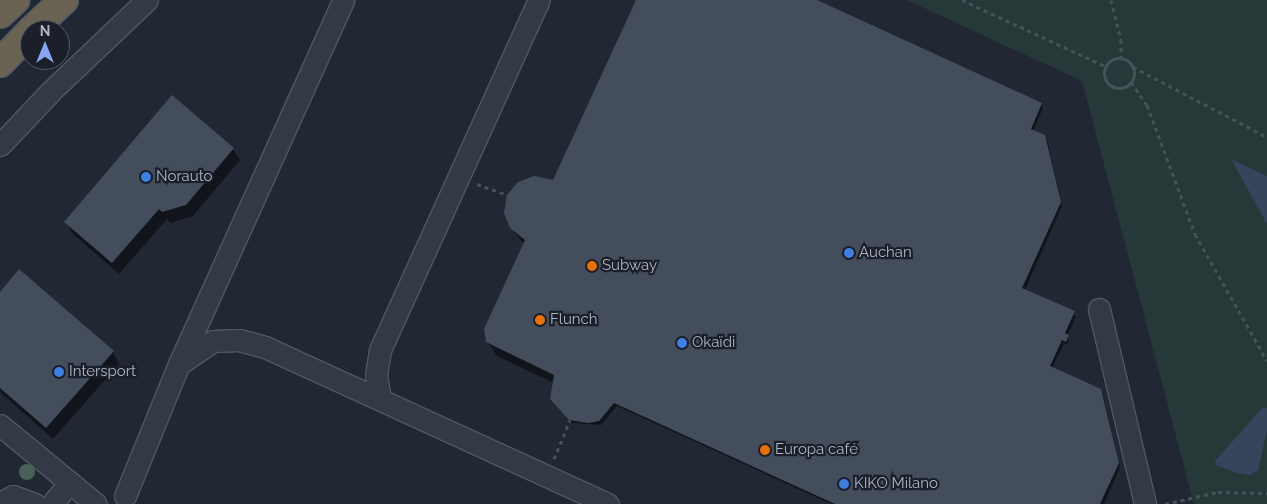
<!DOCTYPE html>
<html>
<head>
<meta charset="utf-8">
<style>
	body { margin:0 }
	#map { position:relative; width:1267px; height:504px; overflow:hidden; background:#212834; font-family:Raleway,sans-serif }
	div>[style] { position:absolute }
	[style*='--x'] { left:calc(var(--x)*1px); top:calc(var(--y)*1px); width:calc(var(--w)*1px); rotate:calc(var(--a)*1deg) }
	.green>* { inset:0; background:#273839 }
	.water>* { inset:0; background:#37445c }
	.shadow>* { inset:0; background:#0007 }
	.building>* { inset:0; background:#444d5c }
	.path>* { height:3px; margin-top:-1.5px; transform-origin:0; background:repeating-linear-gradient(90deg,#445357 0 4px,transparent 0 8px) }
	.path>.ring { margin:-1.5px; padding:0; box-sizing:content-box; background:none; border:3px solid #445357; border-radius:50% }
	.roads { filter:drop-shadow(1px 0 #515763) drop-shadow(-1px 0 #515763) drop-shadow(0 1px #515763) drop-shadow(0 -1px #515763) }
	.minor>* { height:21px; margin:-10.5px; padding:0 10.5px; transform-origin:10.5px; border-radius:10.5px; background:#343a45 }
	.highway>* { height:28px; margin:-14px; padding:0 14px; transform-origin:14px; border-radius:14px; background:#6a6252 }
	.trees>* { width:16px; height:16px; margin:-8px; border-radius:50%; background:#486157 }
	.dots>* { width:14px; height:14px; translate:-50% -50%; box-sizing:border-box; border:2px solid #1a1f29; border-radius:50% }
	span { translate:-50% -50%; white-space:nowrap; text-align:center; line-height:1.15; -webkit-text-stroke:4.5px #1a1f29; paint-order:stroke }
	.poi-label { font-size:15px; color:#aeb4c2 }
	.left { translate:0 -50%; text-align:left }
	.north { position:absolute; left:20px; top:20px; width:50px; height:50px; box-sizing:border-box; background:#1a1f29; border:1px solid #555b66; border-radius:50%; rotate:0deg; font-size:14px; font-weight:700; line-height:20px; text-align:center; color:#aeb4c2 }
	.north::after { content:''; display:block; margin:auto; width:18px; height:22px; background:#86a7ef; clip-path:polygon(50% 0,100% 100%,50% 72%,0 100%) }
</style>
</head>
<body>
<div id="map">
	<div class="green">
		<div style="clip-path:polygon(907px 0,1267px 0,1267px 504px,1194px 504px,1082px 81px)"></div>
	</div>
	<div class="water">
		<div style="clip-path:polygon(1231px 159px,1267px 176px,1267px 224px)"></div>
		<div style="clip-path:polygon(1263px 407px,1267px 408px,1267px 431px,1258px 470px,1250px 475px,1237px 473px,1216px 465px,1215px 461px)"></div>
	</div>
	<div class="shadow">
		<div style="clip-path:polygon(637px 0,814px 0,1041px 104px,1043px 108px,1033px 131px,1047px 140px,1062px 206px,1025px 290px,1076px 316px,1068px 335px,1068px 345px,1064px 343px,1052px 368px,1103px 394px,1120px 467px,1104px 504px,831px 504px,617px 406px,601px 425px,572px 423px,554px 403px,554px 383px,497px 356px,485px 338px,485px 330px,525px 245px,511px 228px,554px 182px)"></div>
		<div style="clip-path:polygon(233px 149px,240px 160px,193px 216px,170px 223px,167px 219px,119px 274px,72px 233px,66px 222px)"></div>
		<div style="clip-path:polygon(0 294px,113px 352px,119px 364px,53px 439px,0 392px)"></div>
	</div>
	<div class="building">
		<div style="clip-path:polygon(636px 0,817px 0,1042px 103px,1031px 129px,1045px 135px,1061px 202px,1022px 288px,1075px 311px,1065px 333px,1069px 335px,1066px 342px,1062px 340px,1050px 366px,1101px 389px,1119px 463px,1100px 504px,835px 504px,614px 403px,599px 421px,588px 423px,569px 420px,550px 399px,554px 375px,486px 342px,484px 329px,525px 240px,510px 228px,504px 213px,507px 195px,518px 182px,534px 176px,553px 180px)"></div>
		<div style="clip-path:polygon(172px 95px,234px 148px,186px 205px,162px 212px,159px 209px,112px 263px,64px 222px)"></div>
		<div style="clip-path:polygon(19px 269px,114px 351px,46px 428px,0 388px,0 292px)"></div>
	</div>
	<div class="path">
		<div style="--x:962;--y:0;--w:157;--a:24.8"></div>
		<div style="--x:1111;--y:0;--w:41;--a:76"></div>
		<div style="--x:1121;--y:40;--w:17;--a:90"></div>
		<div class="ring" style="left:1104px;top:58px;width:27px;height:27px"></div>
		<div style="--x:1133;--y:67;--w:151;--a:27.6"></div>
		<div style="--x:1131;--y:82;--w:28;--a:55"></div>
		<div style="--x:1147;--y:105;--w:138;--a:69.6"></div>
		<div style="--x:1195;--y:234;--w:146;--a:60.4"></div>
		<div style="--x:477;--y:184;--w:32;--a:20"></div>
		<div style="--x:554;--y:459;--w:42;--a:-67.7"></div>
		<div style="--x:1165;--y:504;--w:54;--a:-12.8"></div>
		<div style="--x:1218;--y:492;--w:49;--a:1.2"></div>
	</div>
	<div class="roads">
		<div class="minor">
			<div style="--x:0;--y:145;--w:74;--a:-46.6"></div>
			<div style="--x:51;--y:91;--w:132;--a:-43.5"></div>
			<div style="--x:1099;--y:309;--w:200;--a:76.7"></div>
			<div style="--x:179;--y:364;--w:41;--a:-34.1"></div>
			<div style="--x:213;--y:341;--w:26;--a:-2"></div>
			<div style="--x:239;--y:340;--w:27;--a:15"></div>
			<div style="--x:265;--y:347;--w:377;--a:24.6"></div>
			<div style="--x:380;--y:398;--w:23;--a:-100"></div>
			<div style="--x:376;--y:375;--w:25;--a:-81"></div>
			<div style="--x:380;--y:350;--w:384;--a:-65.6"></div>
			<div style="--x:0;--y:425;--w:124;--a:39.5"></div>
			<div style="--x:125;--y:496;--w:143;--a:-67.8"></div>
			<div style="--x:179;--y:364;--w:399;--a:-65.7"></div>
			<div style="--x:0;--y:503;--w:15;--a:-28"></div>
			<div style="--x:13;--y:496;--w:23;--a:20"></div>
			<div style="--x:52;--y:504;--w:28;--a:-51"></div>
		</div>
		<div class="highway">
			<div style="--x:0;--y:14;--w:21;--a:-43"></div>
			<div style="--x:32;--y:30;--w:44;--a:-43.2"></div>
			<div style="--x:0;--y:63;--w:43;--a:-45.9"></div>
		</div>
	</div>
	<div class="trees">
		<div style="left:27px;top:472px"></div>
	</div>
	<div class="dots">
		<div style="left:146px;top:177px;background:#3f7fe0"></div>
		<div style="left:849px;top:253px;background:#3f7fe0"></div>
		<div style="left:592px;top:266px;background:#e8710a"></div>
		<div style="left:540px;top:320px;background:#e8710a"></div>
		<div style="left:682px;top:343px;background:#3f7fe0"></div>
		<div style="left:59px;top:372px;background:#3f7fe0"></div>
		<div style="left:765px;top:450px;background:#e8710a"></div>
		<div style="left:844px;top:484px;background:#3f7fe0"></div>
	</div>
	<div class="poi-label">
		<span class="left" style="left:156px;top:177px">Norauto</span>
		<span class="left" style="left:859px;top:253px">Auchan</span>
		<span class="left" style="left:602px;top:266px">Subway</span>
		<span class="left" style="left:550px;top:320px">Flunch</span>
		<span class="left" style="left:692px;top:343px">Okaïdi</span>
		<span class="left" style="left:69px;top:372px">Intersport</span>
		<span class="left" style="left:775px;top:450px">Europa café</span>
		<span class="left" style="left:854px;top:484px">KIKO Milano</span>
	</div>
	<div class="north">N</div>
</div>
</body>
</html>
